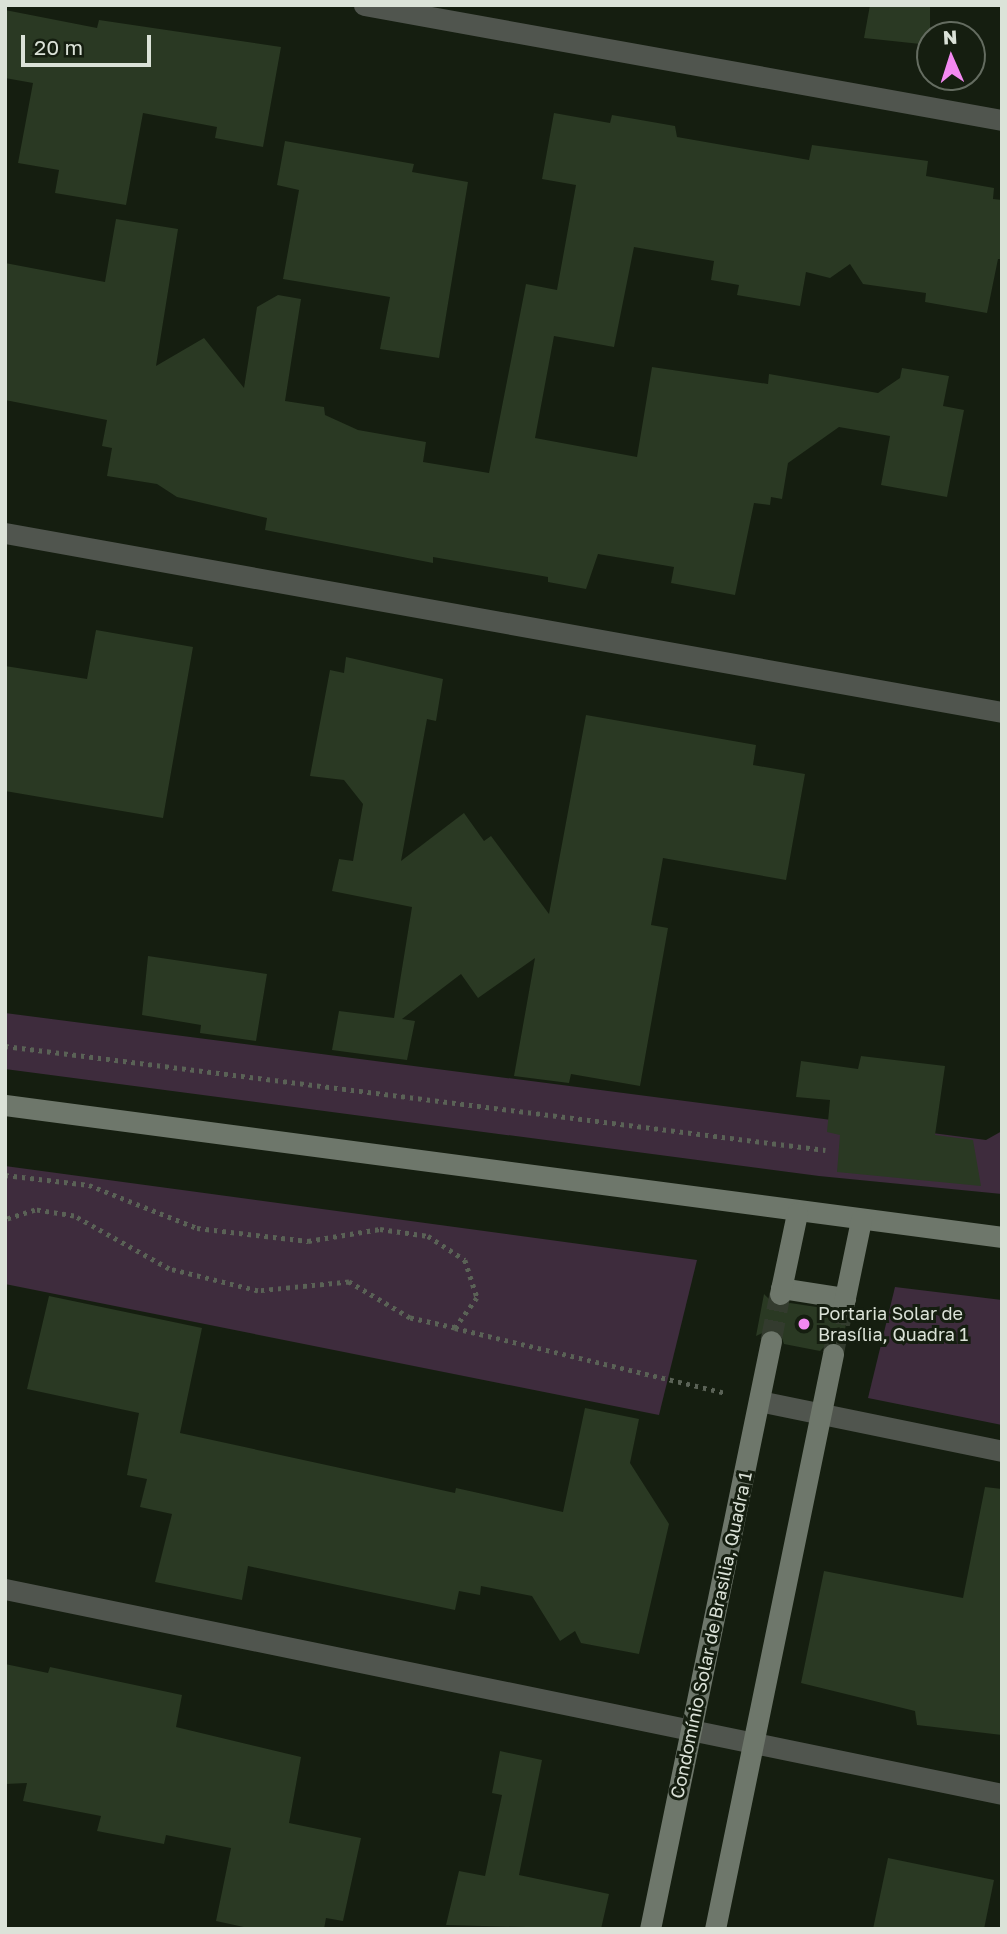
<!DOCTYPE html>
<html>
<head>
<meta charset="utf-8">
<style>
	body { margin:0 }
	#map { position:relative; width:1007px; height:1934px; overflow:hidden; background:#151e10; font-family:"Golos Text",sans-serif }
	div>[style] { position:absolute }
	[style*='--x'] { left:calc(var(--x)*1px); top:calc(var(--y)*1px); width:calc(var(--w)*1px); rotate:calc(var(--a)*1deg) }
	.green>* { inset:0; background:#3e2c3d }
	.building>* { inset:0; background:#2a3923 }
	.secondary-tunnel>* { height:21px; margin-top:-10.5px; transform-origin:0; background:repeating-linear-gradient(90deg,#333b2e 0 21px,transparent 0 31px) }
	.path>* { height:4.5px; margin-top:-2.25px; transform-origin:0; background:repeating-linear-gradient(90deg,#5a6256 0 3.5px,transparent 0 8.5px) }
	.street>* { height:21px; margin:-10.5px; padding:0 10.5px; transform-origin:10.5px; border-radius:10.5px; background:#50554e }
	.secondary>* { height:21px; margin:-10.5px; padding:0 10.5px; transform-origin:10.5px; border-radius:10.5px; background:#6e776b }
	.dots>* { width:19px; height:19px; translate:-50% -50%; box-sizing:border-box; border:4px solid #151e10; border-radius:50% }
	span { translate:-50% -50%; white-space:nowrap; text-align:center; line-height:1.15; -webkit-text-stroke:6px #151e10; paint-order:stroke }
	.poi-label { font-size:18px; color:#dbe2d8 }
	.left { translate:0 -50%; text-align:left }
	.street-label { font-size:18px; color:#dbe2d8 }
	.frame { position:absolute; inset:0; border:7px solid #dbe2d8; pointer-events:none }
	.north { position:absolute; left:916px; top:21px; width:70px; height:70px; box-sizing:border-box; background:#151e10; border:2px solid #646c60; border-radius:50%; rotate:357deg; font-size:19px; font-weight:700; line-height:28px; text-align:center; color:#dbe2d8 }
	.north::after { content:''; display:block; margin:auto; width:24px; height:32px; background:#f389f1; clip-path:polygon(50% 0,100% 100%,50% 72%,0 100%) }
	.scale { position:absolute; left:21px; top:35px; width:130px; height:32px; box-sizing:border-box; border:4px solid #dbe2d8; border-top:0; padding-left:9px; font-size:21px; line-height:24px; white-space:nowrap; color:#dbe2d8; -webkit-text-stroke:5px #151e10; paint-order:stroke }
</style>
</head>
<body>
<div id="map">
	<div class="green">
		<div style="clip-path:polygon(5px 1013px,986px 1140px,1002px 1131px,1002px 1194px,819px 1176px,5px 1069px)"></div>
		<div style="clip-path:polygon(5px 1166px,697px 1260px,659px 1415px,5px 1284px)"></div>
		<div style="clip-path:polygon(895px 1287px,1002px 1300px,1002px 1425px,868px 1398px)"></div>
	</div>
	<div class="building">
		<div style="clip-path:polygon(870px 5px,930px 5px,930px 45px,864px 38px)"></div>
		<div style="clip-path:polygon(5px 10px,97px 28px,99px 20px,281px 47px,263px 147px,215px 138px,217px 127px,143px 113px,126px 205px,55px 193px,59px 170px,18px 163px,33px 83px,5px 78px)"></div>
		<div style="clip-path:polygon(554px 113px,610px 123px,612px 115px,675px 126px,677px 137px,809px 160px,812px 145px,928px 161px,926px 176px,994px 188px,993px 199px,1002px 200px,1002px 259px,998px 259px,987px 313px,925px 302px,926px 293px,863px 284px,850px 264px,830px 278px,806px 272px,800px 306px,737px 295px,739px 285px,711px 280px,714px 261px,634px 247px,614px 347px,554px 336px,535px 438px,637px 457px,652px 367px,768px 384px,769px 374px,878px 393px,900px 378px,902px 368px,949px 376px,943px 406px,964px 410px,947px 497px,881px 485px,890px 436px,839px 427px,788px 463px,782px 499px,771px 497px,770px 505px,754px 503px,735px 595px,671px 583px,674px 567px,598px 554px,586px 589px,548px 582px,548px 577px,433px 557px,433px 563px,265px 530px,267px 518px,177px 497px,157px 484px,107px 476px,112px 448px,102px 446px,107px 420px,5px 400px,5px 263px,105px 282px,116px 219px,178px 229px,156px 366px,204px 338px,244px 388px,257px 307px,278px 295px,301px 299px,285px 401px,324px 407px,325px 415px,358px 430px,426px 442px,423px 462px,489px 473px,526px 284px,557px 290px,576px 185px,542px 179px)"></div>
		<div style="clip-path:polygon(285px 141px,414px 164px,412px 172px,468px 182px,439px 358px,380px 349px,390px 297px,283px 279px,299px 190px,277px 185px)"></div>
		<div style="clip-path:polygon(96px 630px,193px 647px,163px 818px,5px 791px,5px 666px,87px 679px)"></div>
		<div style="clip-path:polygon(346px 657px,443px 679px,436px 721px,427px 719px,401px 861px,464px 813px,484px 841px,491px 836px,549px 914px,586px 715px,756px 745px,753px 765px,805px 774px,786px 880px,663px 858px,651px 925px,668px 928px,640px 1086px,571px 1074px,569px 1083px,514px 1076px,535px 958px,478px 998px,461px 974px,402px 1019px,415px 1021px,407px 1060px,332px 1050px,339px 1011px,394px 1018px,412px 907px,332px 891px,339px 859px,353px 861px,363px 804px,344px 780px,310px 776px,330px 670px,344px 673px)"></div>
		<div style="clip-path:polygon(148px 956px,267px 974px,256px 1041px,200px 1033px,201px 1025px,142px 1015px)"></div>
		<div style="clip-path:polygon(861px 1056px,945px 1066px,935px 1135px,973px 1140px,981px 1186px,837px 1172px,840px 1135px,827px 1132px,830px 1100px,796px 1097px,801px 1061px,858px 1069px)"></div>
		<div style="clip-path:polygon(764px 1294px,777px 1307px,790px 1303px,830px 1309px,835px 1317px,847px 1319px,842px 1345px,830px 1341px,820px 1351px,784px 1344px,780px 1332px,773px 1328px,756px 1336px)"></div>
		<div style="clip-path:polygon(49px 1296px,202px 1328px,180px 1433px,455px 1493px,456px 1488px,563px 1512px,585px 1408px,639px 1419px,630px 1463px,669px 1524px,639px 1654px,581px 1643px,575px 1631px,560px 1641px,532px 1596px,481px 1586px,480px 1595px,459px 1591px,455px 1610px,248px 1566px,242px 1600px,155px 1582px,172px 1514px,140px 1507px,147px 1479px,127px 1475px,139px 1413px,27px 1389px)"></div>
		<div style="clip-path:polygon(985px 1487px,1002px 1489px,1002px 1735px,917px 1725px,915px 1711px,801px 1683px,824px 1571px,963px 1598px)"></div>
		<div style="clip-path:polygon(5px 1664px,48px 1673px,50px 1667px,182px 1695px,176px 1727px,301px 1757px,289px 1823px,361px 1838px,343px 1921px,326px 1918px,324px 1929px,253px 1929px,216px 1921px,231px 1848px,166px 1835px,164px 1844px,97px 1831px,101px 1816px,23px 1801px,27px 1783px,5px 1784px)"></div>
		<div style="clip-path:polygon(500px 1751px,542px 1760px,519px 1875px,609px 1894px,601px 1929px,446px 1925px,459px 1871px,485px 1876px,502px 1795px,492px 1793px)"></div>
		<div style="clip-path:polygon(888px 1858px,994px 1880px,984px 1929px,873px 1929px)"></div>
	</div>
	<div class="secondary-tunnel">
		<div style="--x:771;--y:1341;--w:48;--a:-79.2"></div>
		<div style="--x:833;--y:1354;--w:48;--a:-78"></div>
	</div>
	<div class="path">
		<div style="--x:5;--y:1046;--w:827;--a:7.23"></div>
		<div style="--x:5;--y:1175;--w:85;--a:6.8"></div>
		<div style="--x:89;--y:1185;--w:116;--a:21.7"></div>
		<div style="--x:197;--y:1228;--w:112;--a:6.7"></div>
		<div style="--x:308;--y:1241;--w:73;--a:-9.5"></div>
		<div style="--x:380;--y:1229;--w:49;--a:8.3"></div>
		<div style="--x:428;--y:1236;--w:44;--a:33"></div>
		<div style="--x:465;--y:1260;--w:40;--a:72"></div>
		<div style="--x:477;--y:1298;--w:37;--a:126"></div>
		<div style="--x:455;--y:1328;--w:46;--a:-167.5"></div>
		<div style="--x:410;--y:1318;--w:71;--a:-149.5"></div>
		<div style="--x:349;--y:1282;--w:91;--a:174.4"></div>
		<div style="--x:258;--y:1291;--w:92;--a:-166.1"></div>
		<div style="--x:169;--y:1269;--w:109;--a:-150.8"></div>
		<div style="--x:74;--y:1216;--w:39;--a:-171"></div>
		<div style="--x:35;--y:1210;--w:32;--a:162"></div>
		<div style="--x:455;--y:1328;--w:279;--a:13.5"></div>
	</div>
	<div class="street">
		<div style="--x:364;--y:5;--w:648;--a:10.22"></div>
		<div style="--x:5;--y:533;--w:1013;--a:10.18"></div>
		<div style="--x:759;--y:1401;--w:248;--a:11.6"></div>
		<div style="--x:5;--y:1589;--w:1018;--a:11.62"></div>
	</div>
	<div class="secondary">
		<div style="--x:5;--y:1105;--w:1006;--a:7.54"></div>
		<div style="--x:781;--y:1288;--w:65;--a:8.9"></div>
		<div style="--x:780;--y:1294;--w:83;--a:-78.1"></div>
		<div style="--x:843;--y:1307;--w:89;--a:-78.3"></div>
		<div style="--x:650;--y:1929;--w:600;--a:-78.37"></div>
		<div style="--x:715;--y:1929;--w:587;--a:-78.4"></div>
	</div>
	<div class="dots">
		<div style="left:804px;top:1324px;background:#f389f1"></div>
	</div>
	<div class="poi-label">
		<span class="left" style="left:818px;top:1324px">Portaria Solar de<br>Brasília, Quadra 1</span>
	</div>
	<div class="street-label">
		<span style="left:711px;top:1635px;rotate:-78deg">Condomínio Solar de Brasilia, Quadra 1</span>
	</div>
	<div class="frame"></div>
	<div class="north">N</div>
	<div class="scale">20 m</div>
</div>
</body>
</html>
